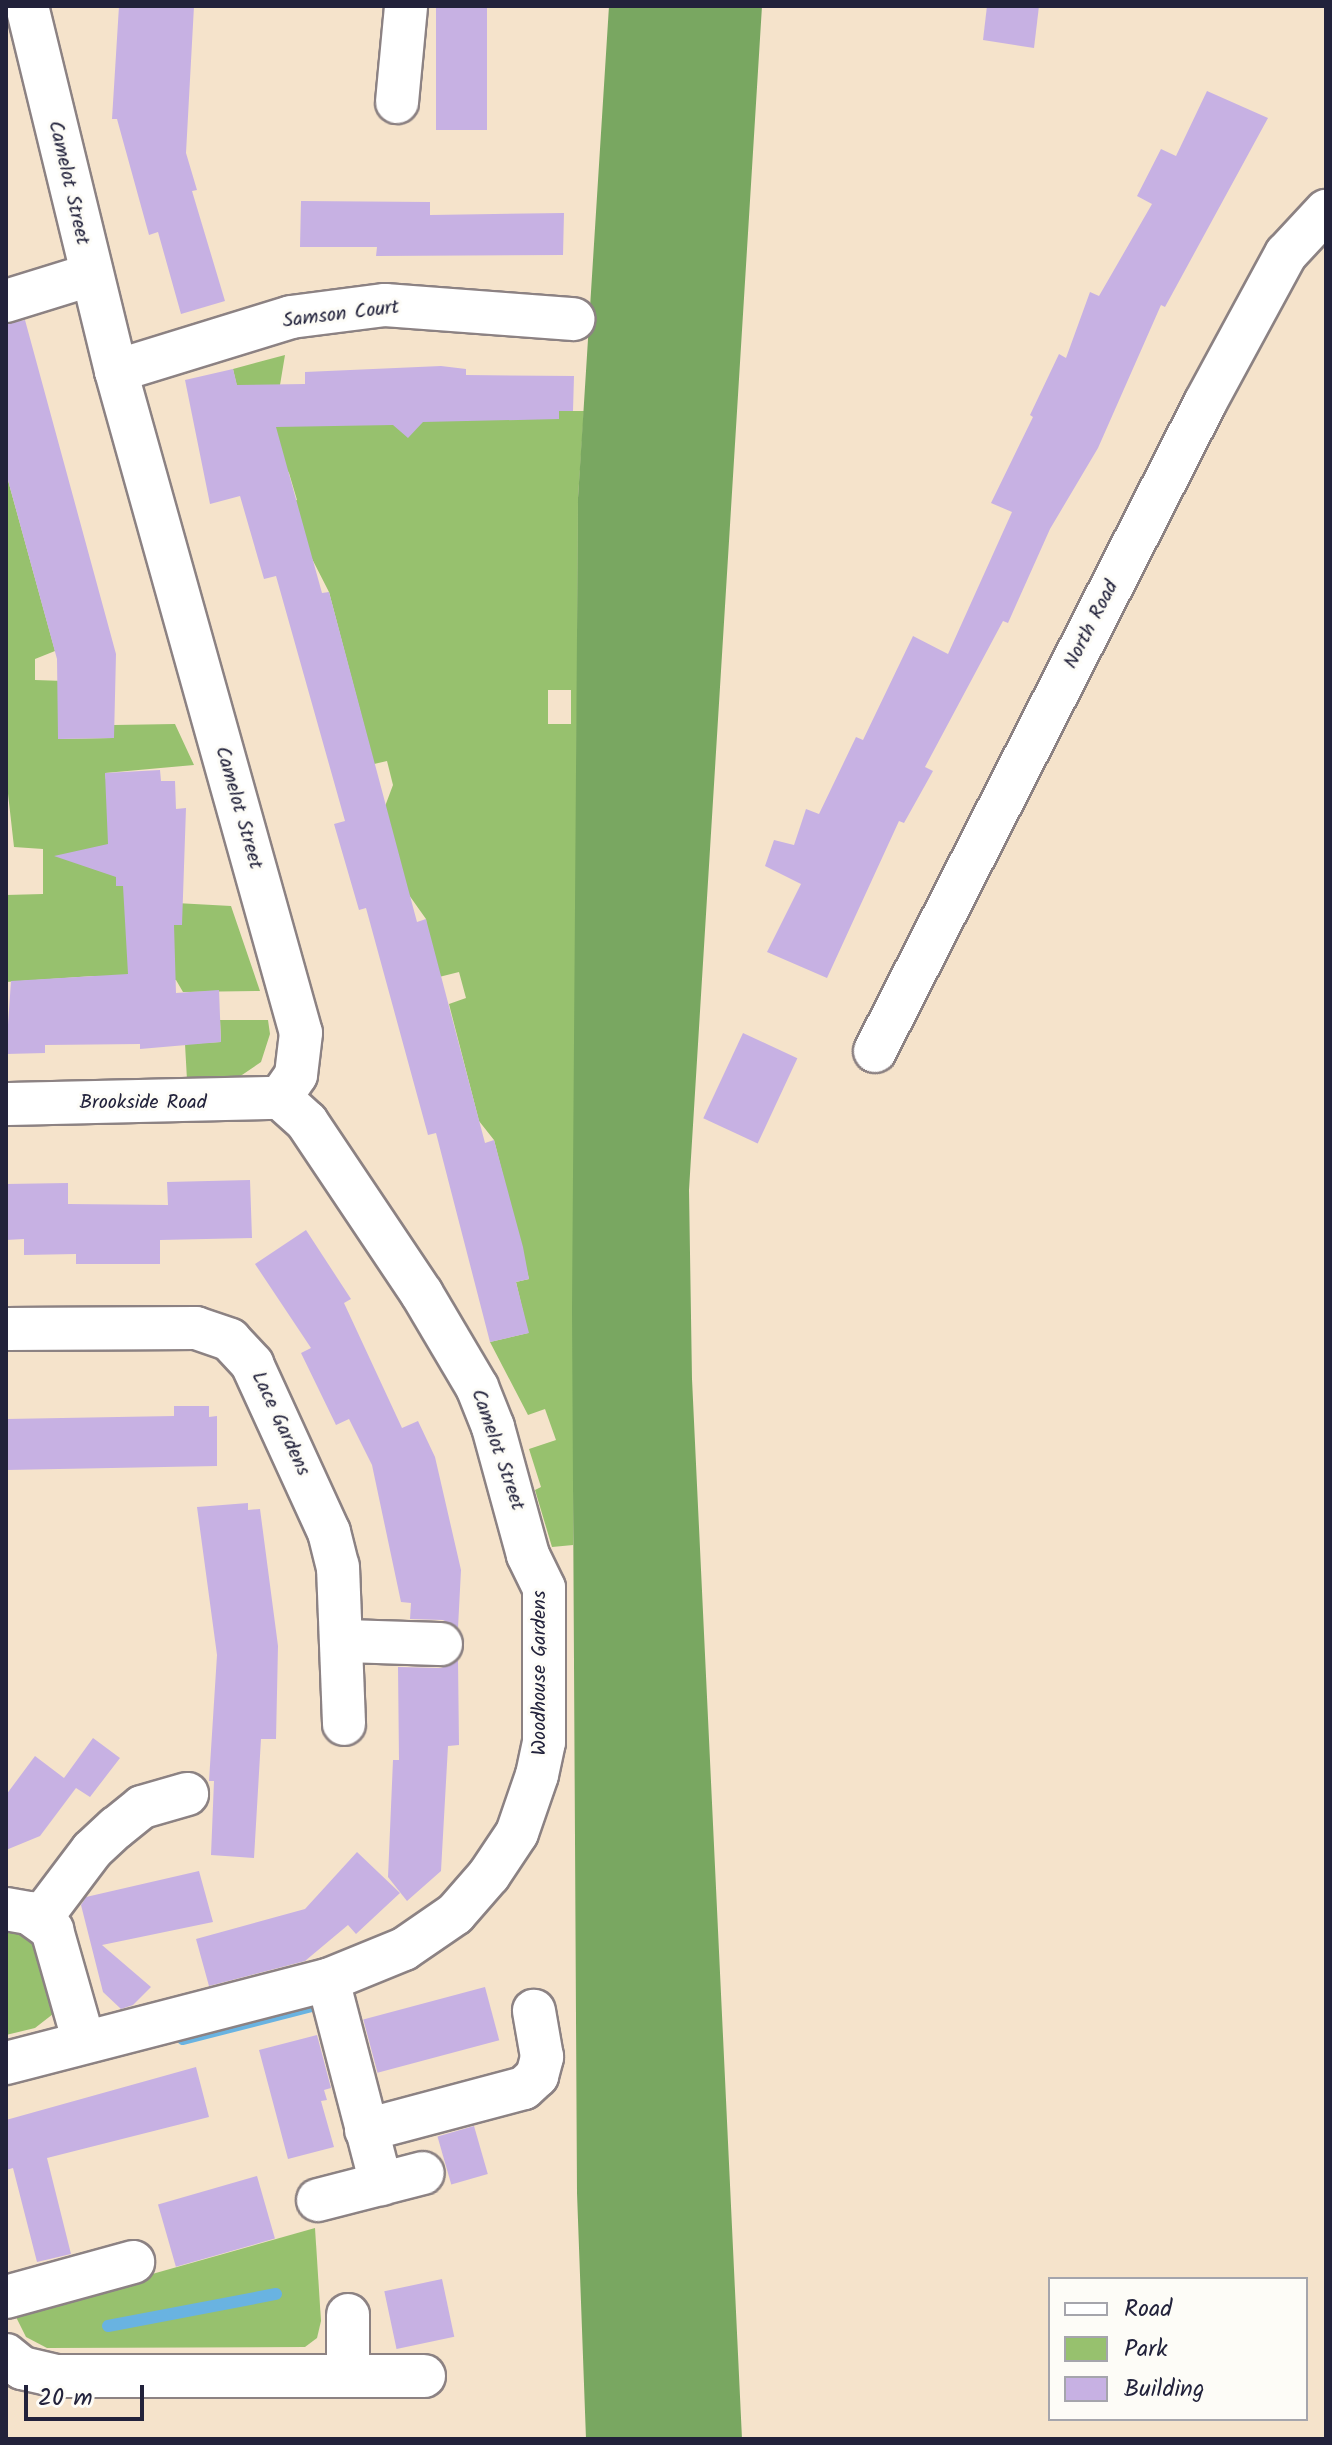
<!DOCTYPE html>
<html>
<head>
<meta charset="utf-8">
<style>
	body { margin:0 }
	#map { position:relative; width:1332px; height:2445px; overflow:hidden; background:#f5e3cb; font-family:Kalam,sans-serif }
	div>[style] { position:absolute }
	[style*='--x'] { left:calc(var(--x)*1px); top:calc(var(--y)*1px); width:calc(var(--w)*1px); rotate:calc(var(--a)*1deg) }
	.green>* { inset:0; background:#97c16e }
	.forest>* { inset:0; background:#79a761 }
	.stream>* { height:12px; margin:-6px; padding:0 6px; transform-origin:6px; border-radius:6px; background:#69b3e1 }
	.building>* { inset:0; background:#c7b1e3; transform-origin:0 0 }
	.roads { filter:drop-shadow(2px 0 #8c8283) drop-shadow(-2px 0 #8c8283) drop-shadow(0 2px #8c8283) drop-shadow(0 -2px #8c8283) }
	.minor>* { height:42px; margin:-21px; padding:0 21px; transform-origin:21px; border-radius:21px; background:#fff }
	span { translate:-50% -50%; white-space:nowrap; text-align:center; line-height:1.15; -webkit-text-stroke:6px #fdfcf7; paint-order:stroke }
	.street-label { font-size:20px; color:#22223b }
	.frame { position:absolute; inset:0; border:8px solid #22223b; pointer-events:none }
	.legend { position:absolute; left:1048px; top:2277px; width:260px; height:144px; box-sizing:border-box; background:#fdfcf7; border:2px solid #a5a5ac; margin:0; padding:10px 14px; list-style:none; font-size:24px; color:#22223b }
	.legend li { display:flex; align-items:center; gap:16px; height:40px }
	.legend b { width:40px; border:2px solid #a5a5ac }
	.scale { position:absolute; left:24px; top:2385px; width:120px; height:36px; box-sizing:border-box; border:4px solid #22223b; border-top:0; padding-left:10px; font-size:24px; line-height:28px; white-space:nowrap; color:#22223b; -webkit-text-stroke:6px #fdfcf7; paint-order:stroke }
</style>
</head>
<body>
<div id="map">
	<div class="green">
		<div style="clip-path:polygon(evenodd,285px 355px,280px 385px,419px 418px,558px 419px,559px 411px,584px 411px,578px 498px,573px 1545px,552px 1547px,535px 1490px,541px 1487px,529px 1449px,556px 1440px,545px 1409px,528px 1415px,490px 1342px,528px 1333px,516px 1282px,529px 1279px,494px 1140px,479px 1121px,449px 1004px,466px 998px,459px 972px,431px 979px,426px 919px,409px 895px,384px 809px,393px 785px,387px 761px,374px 764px,329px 592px,284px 504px,297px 500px,289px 473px,240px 400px,233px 369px,285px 355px,548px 690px,571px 690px,571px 724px,548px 724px,548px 690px)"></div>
		<div style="clip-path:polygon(6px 473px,55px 651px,35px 659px,35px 680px,64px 681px,58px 739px,113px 738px,114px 725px,175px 724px,194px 765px,105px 773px,116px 846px,86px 852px,116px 870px,116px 886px,182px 885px,176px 903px,231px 906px,260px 991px,183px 992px,176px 980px,97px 980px,94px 976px,6px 982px,6px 895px,43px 894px,43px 849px,14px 847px,6px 776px)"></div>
		<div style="clip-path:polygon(220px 1020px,268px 1020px,270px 1034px,261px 1062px,239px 1077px,187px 1080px,185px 1044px,221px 1042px)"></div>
		<div style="clip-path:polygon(6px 1925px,28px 1927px,55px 1998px,53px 2014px,35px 2028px,6px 2035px)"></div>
		<div style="clip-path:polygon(315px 2228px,321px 2321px,317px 2338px,305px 2347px,47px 2348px,26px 2337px,14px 2313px)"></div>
	</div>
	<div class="forest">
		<div style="clip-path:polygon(609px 6px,762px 6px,689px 1190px,692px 1379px,742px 2439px,586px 2439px,577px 2193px,572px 1310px,578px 498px)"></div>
	</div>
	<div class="stream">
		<div style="--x:183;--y:2039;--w:136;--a:-14.4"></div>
		<div style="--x:108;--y:2326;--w:171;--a:-10.8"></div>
	</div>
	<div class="building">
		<div style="clip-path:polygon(119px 6px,194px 6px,186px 153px,197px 190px,192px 191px,225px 301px,181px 314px,158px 232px,149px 235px,117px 119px,112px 119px)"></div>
		<div style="left:436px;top:6px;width:51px;height:124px"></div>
		<div style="clip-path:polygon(987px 6px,1039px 6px,1034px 48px,983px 40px)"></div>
		<div style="clip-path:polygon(1207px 91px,1268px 118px,1165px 307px,1161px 305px,1098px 448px,1050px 529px,1008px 623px,1003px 621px,925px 767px,933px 771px,904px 823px,899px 821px,827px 978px,767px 952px,801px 884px,765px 866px,774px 840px,794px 845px,806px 809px,819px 814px,856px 737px,863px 740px,913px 636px,948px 654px,1012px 512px,991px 503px,1033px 417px,1030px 415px,1059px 354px,1066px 358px,1090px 292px,1099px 296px,1152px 204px,1137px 196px,1161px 149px,1176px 156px)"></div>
		<div style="clip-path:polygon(301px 201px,430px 202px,430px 215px,564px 213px,563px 255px,376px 256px,377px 247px,300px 247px)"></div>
		<div style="clip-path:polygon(25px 320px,116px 654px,114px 738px,58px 739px,57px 659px,6px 473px,6px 324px)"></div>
		<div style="clip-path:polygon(441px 366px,466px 369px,466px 375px,574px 376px,573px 411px,559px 411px,559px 419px,423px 422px,408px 438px,393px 425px,276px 427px,322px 593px,329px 592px,417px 922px,426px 919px,485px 1143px,494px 1140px,523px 1247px,529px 1279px,516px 1282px,529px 1333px,490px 1342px,436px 1133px,428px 1135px,366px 908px,359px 910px,334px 824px,345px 821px,276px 576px,264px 579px,240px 496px,210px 504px,185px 380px,233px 369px,237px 385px,305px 384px,305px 372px)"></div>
		<div style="clip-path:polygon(160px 770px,161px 781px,175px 781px,176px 809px,186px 808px,182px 925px,174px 925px,176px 993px,219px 990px,221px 1042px,140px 1049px,140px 1044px,45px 1045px,45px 1053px,6px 1054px,11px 981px,128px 974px,123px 886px,116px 886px,116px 877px,54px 856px,108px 844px,105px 773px)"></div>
		<div style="left:743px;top:1033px;width:60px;height:94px;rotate:25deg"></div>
		<div style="clip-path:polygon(250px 1180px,252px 1238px,160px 1240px,160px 1264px,76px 1264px,76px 1254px,24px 1255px,24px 1239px,6px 1240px,6px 1184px,68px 1183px,68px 1204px,168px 1205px,167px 1182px)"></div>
		<div style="clip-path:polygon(306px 1230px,351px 1299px,344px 1303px,402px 1428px,418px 1421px,435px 1457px,461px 1570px,458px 1628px,443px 1620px,410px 1619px,411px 1603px,401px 1602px,372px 1465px,349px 1419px,336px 1425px,301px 1353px,311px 1348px,255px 1264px)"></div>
		<div style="clip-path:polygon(174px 1406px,209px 1406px,209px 1417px,217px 1416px,217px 1466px,6px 1470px,6px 1419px,174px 1416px)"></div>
		<div style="clip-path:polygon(248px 1503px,248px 1510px,260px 1509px,278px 1646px,276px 1739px,261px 1739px,254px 1858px,211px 1855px,214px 1781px,209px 1781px,217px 1655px,197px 1507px)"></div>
		<div style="clip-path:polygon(458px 1660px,459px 1745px,448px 1746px,441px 1871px,407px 1901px,388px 1877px,393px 1760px,399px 1760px,398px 1667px,441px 1668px)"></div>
		<div style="clip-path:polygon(93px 1738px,120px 1758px,90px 1797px,76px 1788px,40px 1836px,6px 1850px,6px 1795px,35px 1756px,64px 1778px)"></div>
		<div style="clip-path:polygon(357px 1852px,400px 1893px,356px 1934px,348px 1925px,305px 1961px,209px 1986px,196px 1939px,305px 1909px)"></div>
		<div style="clip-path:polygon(199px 1871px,213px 1922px,102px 1945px,151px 1987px,133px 2005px,121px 2009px,103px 1992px,81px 1905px,86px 1897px)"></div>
		<div style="left:485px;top:1987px;width:55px;height:126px;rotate:75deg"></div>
		<div style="clip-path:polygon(317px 2035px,331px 2088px,324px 2090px,327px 2100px,321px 2101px,334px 2147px,288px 2159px,259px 2050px)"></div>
		<div style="clip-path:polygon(196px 2067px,209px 2117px,47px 2158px,71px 2254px,37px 2262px,13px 2168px,6px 2170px,6px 2120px)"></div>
		<div style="left:474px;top:2126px;width:50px;height:38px;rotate:74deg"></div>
		<div style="left:257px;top:2176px;width:65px;height:103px;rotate:74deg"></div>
		<div style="left:442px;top:2279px;width:59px;height:59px;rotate:78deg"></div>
	</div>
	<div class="roads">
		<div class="minor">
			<div style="--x:27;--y:6;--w:376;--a:76.3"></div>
			<div style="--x:116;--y:371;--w:687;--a:74.39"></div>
			<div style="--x:301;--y:1033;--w:42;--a:96.8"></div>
			<div style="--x:296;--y:1075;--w:28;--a:125"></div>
			<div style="--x:397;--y:102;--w:96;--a:-84.6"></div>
			<div style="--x:6;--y:301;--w:88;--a:-17.2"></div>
			<div style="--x:116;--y:371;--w:183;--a:-17.1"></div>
			<div style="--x:291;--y:317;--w:95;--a:-7.3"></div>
			<div style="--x:385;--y:305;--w:189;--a:4.3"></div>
			<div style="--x:875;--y:1051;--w:727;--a:-63.01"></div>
			<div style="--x:1205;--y:403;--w:170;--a:-61.5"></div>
			<div style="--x:1286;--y:254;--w:59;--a:-47.1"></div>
			<div style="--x:6;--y:1104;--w:274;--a:-1.3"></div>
			<div style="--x:6;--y:1329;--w:190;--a:-0.3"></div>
			<div style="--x:196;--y:1328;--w:36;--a:19"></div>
			<div style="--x:230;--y:1340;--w:33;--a:47"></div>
			<div style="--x:252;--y:1364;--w:185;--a:65.4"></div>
			<div style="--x:329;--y:1532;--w:36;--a:76"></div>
			<div style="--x:338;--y:1567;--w:157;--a:87.8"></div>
			<div style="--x:344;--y:1641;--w:97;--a:1.8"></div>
			<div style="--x:6;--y:1909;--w:23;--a:10"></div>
			<div style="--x:29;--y:1913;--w:29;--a:36"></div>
			<div style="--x:52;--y:1930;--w:116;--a:74.1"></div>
			<div style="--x:40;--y:1919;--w:86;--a:-53"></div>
			<div style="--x:92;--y:1850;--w:33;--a:-43"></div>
			<div style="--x:116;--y:1828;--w:33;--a:-39"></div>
			<div style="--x:142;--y:1807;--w:47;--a:-16.1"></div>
			<div style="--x:328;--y:1980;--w:211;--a:75.4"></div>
			<div style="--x:6;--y:2063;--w:333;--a:-14.5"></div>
			<div style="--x:328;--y:1980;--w:82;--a:-22.2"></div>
			<div style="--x:404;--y:1949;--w:62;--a:-34.5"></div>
			<div style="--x:455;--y:1914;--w:52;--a:-48.9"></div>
			<div style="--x:489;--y:1875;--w:50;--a:-56.3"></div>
			<div style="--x:517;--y:1833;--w:61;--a:-71"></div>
			<div style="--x:537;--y:1775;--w:34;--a:-78"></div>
			<div style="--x:544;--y:1742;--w:154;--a:-90"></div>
			<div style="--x:544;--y:1588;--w:37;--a:-116"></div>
			<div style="--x:528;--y:1555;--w:133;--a:-105.3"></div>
			<div style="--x:493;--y:1427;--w:43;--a:-111.8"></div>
			<div style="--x:477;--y:1387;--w:108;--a:-120.6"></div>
			<div style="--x:422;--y:1294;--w:207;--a:-123.8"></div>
			<div style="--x:307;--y:1122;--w:36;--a:-138"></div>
			<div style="--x:366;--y:2130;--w:163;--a:-14.9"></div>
			<div style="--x:524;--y:2088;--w:18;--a:-43"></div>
			<div style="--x:537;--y:2076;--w:20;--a:-75"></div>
			<div style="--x:542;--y:2057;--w:47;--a:-99.9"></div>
			<div style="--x:318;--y:2200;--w:108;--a:-14.4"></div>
			<div style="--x:6;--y:2297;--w:132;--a:-15.4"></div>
			<div style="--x:6;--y:2355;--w:21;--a:39"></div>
			<div style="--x:22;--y:2368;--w:35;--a:13"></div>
			<div style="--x:56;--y:2376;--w:368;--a:0"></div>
			<div style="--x:348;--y:2375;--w:60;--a:-90"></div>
		</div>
	</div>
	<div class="street-label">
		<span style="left:68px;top:183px;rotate:77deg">Camelot Street</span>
		<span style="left:341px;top:315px;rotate:-7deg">Samson Court</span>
		<span style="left:1092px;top:625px;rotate:-63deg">North Road</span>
		<span style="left:238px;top:808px;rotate:74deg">Camelot Street</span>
		<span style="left:143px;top:1103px">Brookside Road</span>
		<span style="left:280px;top:1424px;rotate:65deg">Lace Gardens</span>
		<span style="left:497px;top:1450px;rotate:71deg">Camelot Street</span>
		<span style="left:540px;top:1673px;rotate:-90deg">Woodhouse Gardens</span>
	</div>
	<div class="frame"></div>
	<ul class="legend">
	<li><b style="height:10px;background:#fff"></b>Road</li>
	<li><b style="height:22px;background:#97c16e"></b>Park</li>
	<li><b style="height:22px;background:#c7b1e3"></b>Building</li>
	</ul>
	<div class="scale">20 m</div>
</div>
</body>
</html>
